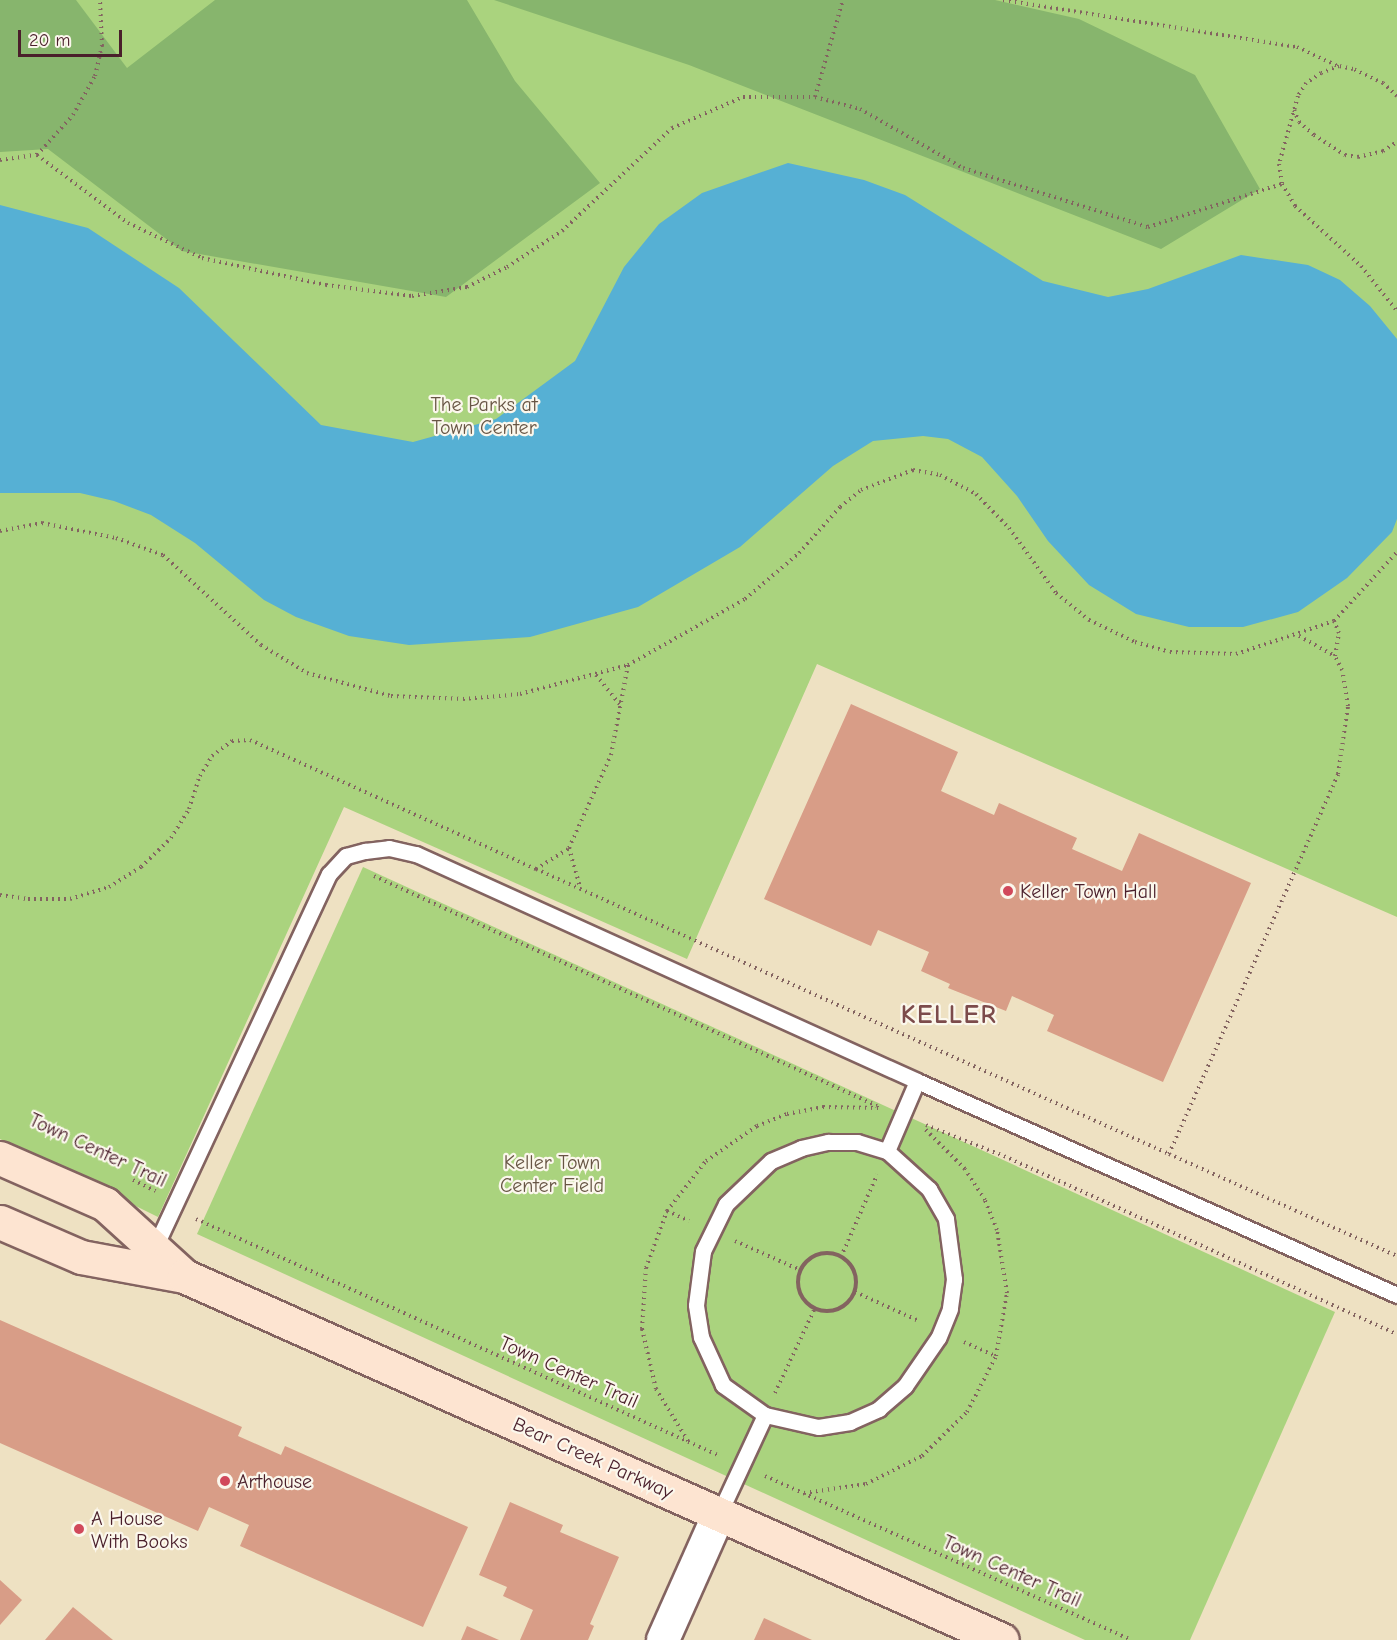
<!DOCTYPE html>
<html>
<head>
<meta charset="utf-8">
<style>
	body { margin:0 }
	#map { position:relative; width:1397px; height:1640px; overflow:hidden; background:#eee1c2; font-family:"Comic Neue",sans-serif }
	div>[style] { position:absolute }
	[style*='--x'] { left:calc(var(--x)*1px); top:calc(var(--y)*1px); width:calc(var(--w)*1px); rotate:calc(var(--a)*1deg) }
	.green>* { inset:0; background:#aad37e }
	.forest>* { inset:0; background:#87b56d }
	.water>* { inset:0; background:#56b0d4 }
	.building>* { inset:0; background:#d89d87 }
	.path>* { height:4px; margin-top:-2px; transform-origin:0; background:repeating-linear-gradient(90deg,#836360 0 1.5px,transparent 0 6px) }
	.path>.ring { margin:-2px; padding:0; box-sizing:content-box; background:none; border:4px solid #836360; border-radius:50% }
	.roads { filter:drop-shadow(2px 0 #836360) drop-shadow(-2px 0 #836360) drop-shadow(0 2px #836360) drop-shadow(0 -2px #836360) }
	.lane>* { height:15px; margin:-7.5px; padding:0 7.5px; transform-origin:7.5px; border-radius:7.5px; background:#fff }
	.street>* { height:32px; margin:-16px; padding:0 16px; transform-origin:16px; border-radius:16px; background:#fff }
	.secondary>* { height:33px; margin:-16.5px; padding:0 16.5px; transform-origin:16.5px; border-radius:16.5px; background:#fde4d1 }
	.dots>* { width:16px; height:16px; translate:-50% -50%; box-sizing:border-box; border:3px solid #fbf7ec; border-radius:50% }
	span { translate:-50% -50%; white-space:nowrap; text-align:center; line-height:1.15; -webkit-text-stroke:4.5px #fbf7ec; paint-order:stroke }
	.park-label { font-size:20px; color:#675544 }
	.poi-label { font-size:20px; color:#4a1f2b }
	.left { translate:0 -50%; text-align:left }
	.street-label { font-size:20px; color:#4a1f2b }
	.district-label { font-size:26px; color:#7c4b4b; font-weight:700; letter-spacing:1.5px }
	.scale { position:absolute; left:18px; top:30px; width:104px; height:27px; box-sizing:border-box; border:3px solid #4a1f2b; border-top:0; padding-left:8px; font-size:18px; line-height:21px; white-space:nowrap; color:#4a1f2b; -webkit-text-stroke:4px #fbf7ec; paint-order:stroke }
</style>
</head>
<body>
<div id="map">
	<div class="green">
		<div style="clip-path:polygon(0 0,1397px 0,1397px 917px,817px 664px,687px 959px,344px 807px,158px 1217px,0 1139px)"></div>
		<div style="clip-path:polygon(363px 867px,1335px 1312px,1190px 1640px,1085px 1640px,197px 1234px)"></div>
	</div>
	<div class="forest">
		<div style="clip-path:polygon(0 0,76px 0,127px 68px,215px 0,467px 0,515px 81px,600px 183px,446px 297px,182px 251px,48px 149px,0 152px)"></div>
		<div style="clip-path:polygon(494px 0,995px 0,1079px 19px,1195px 75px,1260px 189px,1161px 249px,689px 65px)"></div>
	</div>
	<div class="water">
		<div style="clip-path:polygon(788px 163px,864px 180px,905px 195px,1043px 281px,1108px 297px,1148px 289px,1241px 255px,1308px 265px,1340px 280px,1370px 306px,1397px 339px,1397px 519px,1392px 532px,1347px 578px,1298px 612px,1243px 627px,1189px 627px,1136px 614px,1089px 585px,1048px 541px,1017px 496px,982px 457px,948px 439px,923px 436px,873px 441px,833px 466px,740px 547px,638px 607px,530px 637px,409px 645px,349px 636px,296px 617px,264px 600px,195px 543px,151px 515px,114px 501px,80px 493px,0 493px,0 205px,88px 228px,179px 288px,321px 425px,413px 442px,496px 419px,575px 361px,624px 267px,659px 224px,702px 193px)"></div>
	</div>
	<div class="building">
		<div style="clip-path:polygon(851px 704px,958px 752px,941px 791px,994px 815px,999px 803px,1077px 838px,1072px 849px,1122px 871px,1139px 833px,1251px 883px,1163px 1082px,1047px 1031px,1054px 1015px,1012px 996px,1006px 1011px,948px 988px,950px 984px,921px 971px,929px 952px,878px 930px,871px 946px,764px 899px)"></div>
		<div style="clip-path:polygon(0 1320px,242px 1427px,238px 1436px,281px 1455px,285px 1446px,468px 1527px,423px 1627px,240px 1546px,249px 1525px,209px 1507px,198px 1531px,0 1443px)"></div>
		<div style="clip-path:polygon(510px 1502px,563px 1525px,560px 1532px,619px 1557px,590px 1624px,594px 1626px,588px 1640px,520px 1640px,533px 1610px,503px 1596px,507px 1587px,479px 1575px)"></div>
		<div style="clip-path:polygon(0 1580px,22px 1600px,0 1625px)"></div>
		<div style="clip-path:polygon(73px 1607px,113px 1640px,45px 1640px)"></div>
		<div style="clip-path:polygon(764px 1618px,812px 1640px,754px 1640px)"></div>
		<div style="clip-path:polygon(467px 1626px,499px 1640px,461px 1640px)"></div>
	</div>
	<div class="path">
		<div style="--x:1003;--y:0;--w:298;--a:9.1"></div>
		<div style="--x:1297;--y:47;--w:45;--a:24.9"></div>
		<div style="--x:1397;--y:96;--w:19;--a:-137"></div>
		<div style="--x:1383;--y:83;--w:33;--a:-155"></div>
		<div style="--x:1353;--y:69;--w:14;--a:-168"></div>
		<div style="--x:1339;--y:66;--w:19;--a:159"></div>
		<div style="--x:1321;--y:73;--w:18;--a:146"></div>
		<div style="--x:1306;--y:83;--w:15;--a:122"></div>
		<div style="--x:1298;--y:96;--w:71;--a:105.6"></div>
		<div style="--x:1279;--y:164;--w:20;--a:81"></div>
		<div style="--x:1282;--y:184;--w:26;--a:59"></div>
		<div style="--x:1295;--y:206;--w:89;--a:42.3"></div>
		<div style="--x:1361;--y:266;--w:58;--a:51.3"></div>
		<div style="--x:815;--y:97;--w:101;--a:-73.9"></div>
		<div style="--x:1294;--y:110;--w:13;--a:67"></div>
		<div style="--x:1299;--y:122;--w:20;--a:41"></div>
		<div style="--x:1314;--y:135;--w:37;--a:33"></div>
		<div style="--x:1345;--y:155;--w:13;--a:9"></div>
		<div style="--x:1358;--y:157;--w:26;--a:-13"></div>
		<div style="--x:1383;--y:151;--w:17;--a:-33"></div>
		<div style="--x:37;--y:155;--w:54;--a:-48"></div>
		<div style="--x:73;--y:115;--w:45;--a:-60.6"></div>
		<div style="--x:95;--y:76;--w:31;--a:-77"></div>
		<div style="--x:102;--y:46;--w:46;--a:-92.5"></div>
		<div style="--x:0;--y:160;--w:37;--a:-8"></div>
		<div style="--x:37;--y:155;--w:114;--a:36.8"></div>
		<div style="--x:128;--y:223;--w:82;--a:25.3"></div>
		<div style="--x:202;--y:258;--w:127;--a:12.3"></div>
		<div style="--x:326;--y:285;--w:87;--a:7.3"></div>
		<div style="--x:412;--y:296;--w:56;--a:-9.3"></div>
		<div style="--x:467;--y:287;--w:45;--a:-26.6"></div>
		<div style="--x:507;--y:267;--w:66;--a:-33.2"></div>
		<div style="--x:562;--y:231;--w:151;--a:-43.1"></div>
		<div style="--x:672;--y:128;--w:77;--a:-23.6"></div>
		<div style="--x:743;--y:97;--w:72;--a:0"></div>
		<div style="--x:815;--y:97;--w:47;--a:14.9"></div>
		<div style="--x:860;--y:109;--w:119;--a:29.8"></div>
		<div style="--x:963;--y:168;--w:194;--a:17.7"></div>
		<div style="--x:1148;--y:227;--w:141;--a:-17.8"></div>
		<div style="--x:0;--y:531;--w:43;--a:-10.8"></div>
		<div style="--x:42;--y:523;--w:76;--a:11.5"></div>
		<div style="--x:116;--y:538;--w:50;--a:19.9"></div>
		<div style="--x:163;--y:555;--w:133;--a:42.6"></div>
		<div style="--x:261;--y:645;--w:54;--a:31.3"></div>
		<div style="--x:307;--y:673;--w:87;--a:15.3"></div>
		<div style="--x:391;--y:696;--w:72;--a:2.4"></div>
		<div style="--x:463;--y:699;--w:57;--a:-5"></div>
		<div style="--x:520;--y:694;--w:112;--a:-15"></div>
		<div style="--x:628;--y:665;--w:134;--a:-29.4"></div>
		<div style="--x:745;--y:599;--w:71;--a:-40.4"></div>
		<div style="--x:799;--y:553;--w:62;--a:-48.3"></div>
		<div style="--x:840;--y:507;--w:27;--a:-39"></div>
		<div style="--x:861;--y:490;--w:56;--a:-21"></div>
		<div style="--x:913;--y:470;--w:27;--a:10"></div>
		<div style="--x:940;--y:475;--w:41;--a:27.8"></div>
		<div style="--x:976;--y:494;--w:47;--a:45.9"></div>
		<div style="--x:1009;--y:528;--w:80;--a:54.1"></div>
		<div style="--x:1056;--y:593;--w:43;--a:39.3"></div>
		<div style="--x:1089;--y:620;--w:51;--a:25.6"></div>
		<div style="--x:1135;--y:642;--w:36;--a:16"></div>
		<div style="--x:1170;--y:652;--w:66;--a:1.7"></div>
		<div style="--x:1236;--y:654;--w:103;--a:-18.6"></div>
		<div style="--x:1334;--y:621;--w:93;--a:-47.6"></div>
		<div style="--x:1299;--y:636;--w:41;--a:29.1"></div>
		<div style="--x:596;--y:675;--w:38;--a:51"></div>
		<div style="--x:569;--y:848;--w:41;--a:74.2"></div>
		<div style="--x:536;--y:869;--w:694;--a:24.24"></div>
		<div style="--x:1169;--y:1154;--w:416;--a:-66"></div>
		<div style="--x:1338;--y:774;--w:69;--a:-81.6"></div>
		<div style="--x:1348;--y:706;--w:36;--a:-99"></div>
		<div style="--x:1342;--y:670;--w:16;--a:-117"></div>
		<div style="--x:1335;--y:656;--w:23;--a:-80"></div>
		<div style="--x:1339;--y:633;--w:13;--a:-113"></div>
		<div style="--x:374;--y:876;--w:553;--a:24.57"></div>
		<div style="--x:0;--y:895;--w:28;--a:8"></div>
		<div style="--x:28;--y:899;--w:42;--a:0"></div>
		<div style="--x:70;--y:899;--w:41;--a:-17.1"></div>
		<div style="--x:109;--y:887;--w:38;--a:-32"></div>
		<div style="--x:141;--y:867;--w:42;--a:-44"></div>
		<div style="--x:171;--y:838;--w:34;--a:-58"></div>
		<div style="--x:189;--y:809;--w:35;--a:-72"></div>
		<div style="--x:200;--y:776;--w:23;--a:-59"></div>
		<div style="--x:212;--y:756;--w:25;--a:-37"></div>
		<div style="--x:232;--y:741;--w:18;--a:-3"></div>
		<div style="--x:250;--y:740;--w:314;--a:24.3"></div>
		<div style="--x:536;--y:869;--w:39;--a:-32"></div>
		<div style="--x:569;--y:848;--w:102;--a:-65.7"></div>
		<div style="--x:611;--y:755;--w:92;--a:-79.3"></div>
		<div style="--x:926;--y:1125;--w:84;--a:21.7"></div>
		<div style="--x:1004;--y:1156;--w:431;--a:24.4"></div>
		<div style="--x:1169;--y:1154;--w:250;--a:24.1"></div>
		<div style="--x:133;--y:1180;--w:25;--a:26"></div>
		<div style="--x:667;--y:1211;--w:24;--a:24"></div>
		<div style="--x:196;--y:1219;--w:575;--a:24.34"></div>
		<div style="--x:735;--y:1241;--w:71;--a:24"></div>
		<div class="ring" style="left:798px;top:1253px;width:54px;height:54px"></div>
		<div style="--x:841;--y:1257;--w:90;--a:-66.3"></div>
		<div style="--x:855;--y:1292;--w:70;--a:24.4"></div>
		<div style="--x:964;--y:1342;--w:35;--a:24"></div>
		<div style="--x:775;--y:1393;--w:92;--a:-64.8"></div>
		<div style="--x:688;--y:1441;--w:61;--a:-121.6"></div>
		<div style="--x:656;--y:1389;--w:62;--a:-103.1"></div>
		<div style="--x:642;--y:1329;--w:61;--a:-86.2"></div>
		<div style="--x:646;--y:1268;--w:61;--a:-69.8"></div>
		<div style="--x:667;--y:1211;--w:63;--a:-52"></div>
		<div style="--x:706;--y:1161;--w:62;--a:-34.5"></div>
		<div style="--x:757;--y:1126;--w:32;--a:-22"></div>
		<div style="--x:787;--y:1114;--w:37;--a:-11"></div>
		<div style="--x:823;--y:1107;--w:57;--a:1"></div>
		<div style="--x:765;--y:1476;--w:401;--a:24.1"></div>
		<div style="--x:804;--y:1493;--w:63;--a:-8.3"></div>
		<div style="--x:866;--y:1484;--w:63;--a:-26.6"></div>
		<div style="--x:922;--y:1456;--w:63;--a:-44.4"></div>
		<div style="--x:967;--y:1412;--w:63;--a:-62.6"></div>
		<div style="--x:996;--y:1356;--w:64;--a:-80.1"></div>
		<div style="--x:1007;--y:1293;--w:64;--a:-99"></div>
		<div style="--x:997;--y:1230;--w:32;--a:-112"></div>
		<div style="--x:985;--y:1200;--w:37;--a:-123"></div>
		<div style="--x:965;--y:1169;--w:58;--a:-135"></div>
	</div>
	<div class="roads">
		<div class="lane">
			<div style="--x:828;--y:1142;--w:29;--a:0"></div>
			<div style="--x:857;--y:1142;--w:31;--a:17"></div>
			<div style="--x:887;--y:1151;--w:57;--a:42.1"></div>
			<div style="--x:929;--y:1189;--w:34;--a:60"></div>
			<div style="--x:946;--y:1219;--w:61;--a:82.4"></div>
			<div style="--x:954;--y:1279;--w:30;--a:98"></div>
			<div style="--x:950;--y:1309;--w:31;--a:112"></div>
			<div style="--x:938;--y:1338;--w:58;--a:124.5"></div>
			<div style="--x:905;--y:1386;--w:35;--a:139"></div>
			<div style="--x:879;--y:1409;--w:32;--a:156"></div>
			<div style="--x:850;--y:1422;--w:32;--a:171"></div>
			<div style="--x:818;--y:1427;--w:54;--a:-167.2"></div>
			<div style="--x:765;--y:1415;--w:52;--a:-144.5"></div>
			<div style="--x:723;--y:1385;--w:53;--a:-114.6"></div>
			<div style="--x:701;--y:1337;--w:32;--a:-99"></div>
			<div style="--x:696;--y:1305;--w:54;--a:-82.6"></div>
			<div style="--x:703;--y:1251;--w:52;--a:-63.9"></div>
			<div style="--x:726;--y:1204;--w:62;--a:-43.7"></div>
			<div style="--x:771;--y:1161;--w:33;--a:-23"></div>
			<div style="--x:801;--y:1148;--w:28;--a:-13"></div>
			<div style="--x:887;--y:1151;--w:76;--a:-66.8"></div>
			<div style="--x:917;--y:1081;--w:526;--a:24.03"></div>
			<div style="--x:154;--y:1249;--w:414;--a:-65"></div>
			<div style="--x:329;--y:874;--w:25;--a:-47"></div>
			<div style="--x:346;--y:856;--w:20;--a:-15"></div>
			<div style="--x:365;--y:851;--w:24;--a:-7"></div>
			<div style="--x:389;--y:848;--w:28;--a:13"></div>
			<div style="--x:416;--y:854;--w:550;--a:24.37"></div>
			<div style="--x:719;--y:1514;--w:109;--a:-65.1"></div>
		</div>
		<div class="street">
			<div style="--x:663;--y:1640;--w:138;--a:-66"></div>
		</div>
		<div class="secondary">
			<div style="--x:0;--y:1158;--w:115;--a:23.7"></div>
			<div style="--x:105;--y:1204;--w:107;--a:42.3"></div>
			<div style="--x:0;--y:1222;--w:88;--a:23.4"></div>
			<div style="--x:81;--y:1257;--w:105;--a:10.5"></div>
			<div style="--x:184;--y:1276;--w:895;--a:23.99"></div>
		</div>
	</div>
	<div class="dots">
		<div style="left:1008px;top:891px;background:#d1495b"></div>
		<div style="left:225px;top:1481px;background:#d1495b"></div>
		<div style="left:79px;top:1529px;background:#d1495b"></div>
	</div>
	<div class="park-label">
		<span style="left:484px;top:416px">The Parks at<br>Town Center</span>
		<span style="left:552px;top:1174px">Keller Town<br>Center Field</span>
	</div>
	<div class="poi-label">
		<span class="left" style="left:1020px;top:891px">Keller Town Hall</span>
		<span class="left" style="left:237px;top:1481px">Arthouse</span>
		<span class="left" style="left:91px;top:1530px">A House<br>With Books</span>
	</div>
	<div class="street-label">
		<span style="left:98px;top:1150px;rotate:25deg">Town Center Trail</span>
		<span style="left:569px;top:1372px;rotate:24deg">Town Center Trail</span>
		<span style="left:593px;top:1458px;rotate:24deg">Bear Creek Parkway</span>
		<span style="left:1012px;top:1571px;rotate:24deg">Town Center Trail</span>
	</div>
	<div class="district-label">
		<span style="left:949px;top:1016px">KELLER</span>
	</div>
	<div class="scale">20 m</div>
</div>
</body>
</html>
